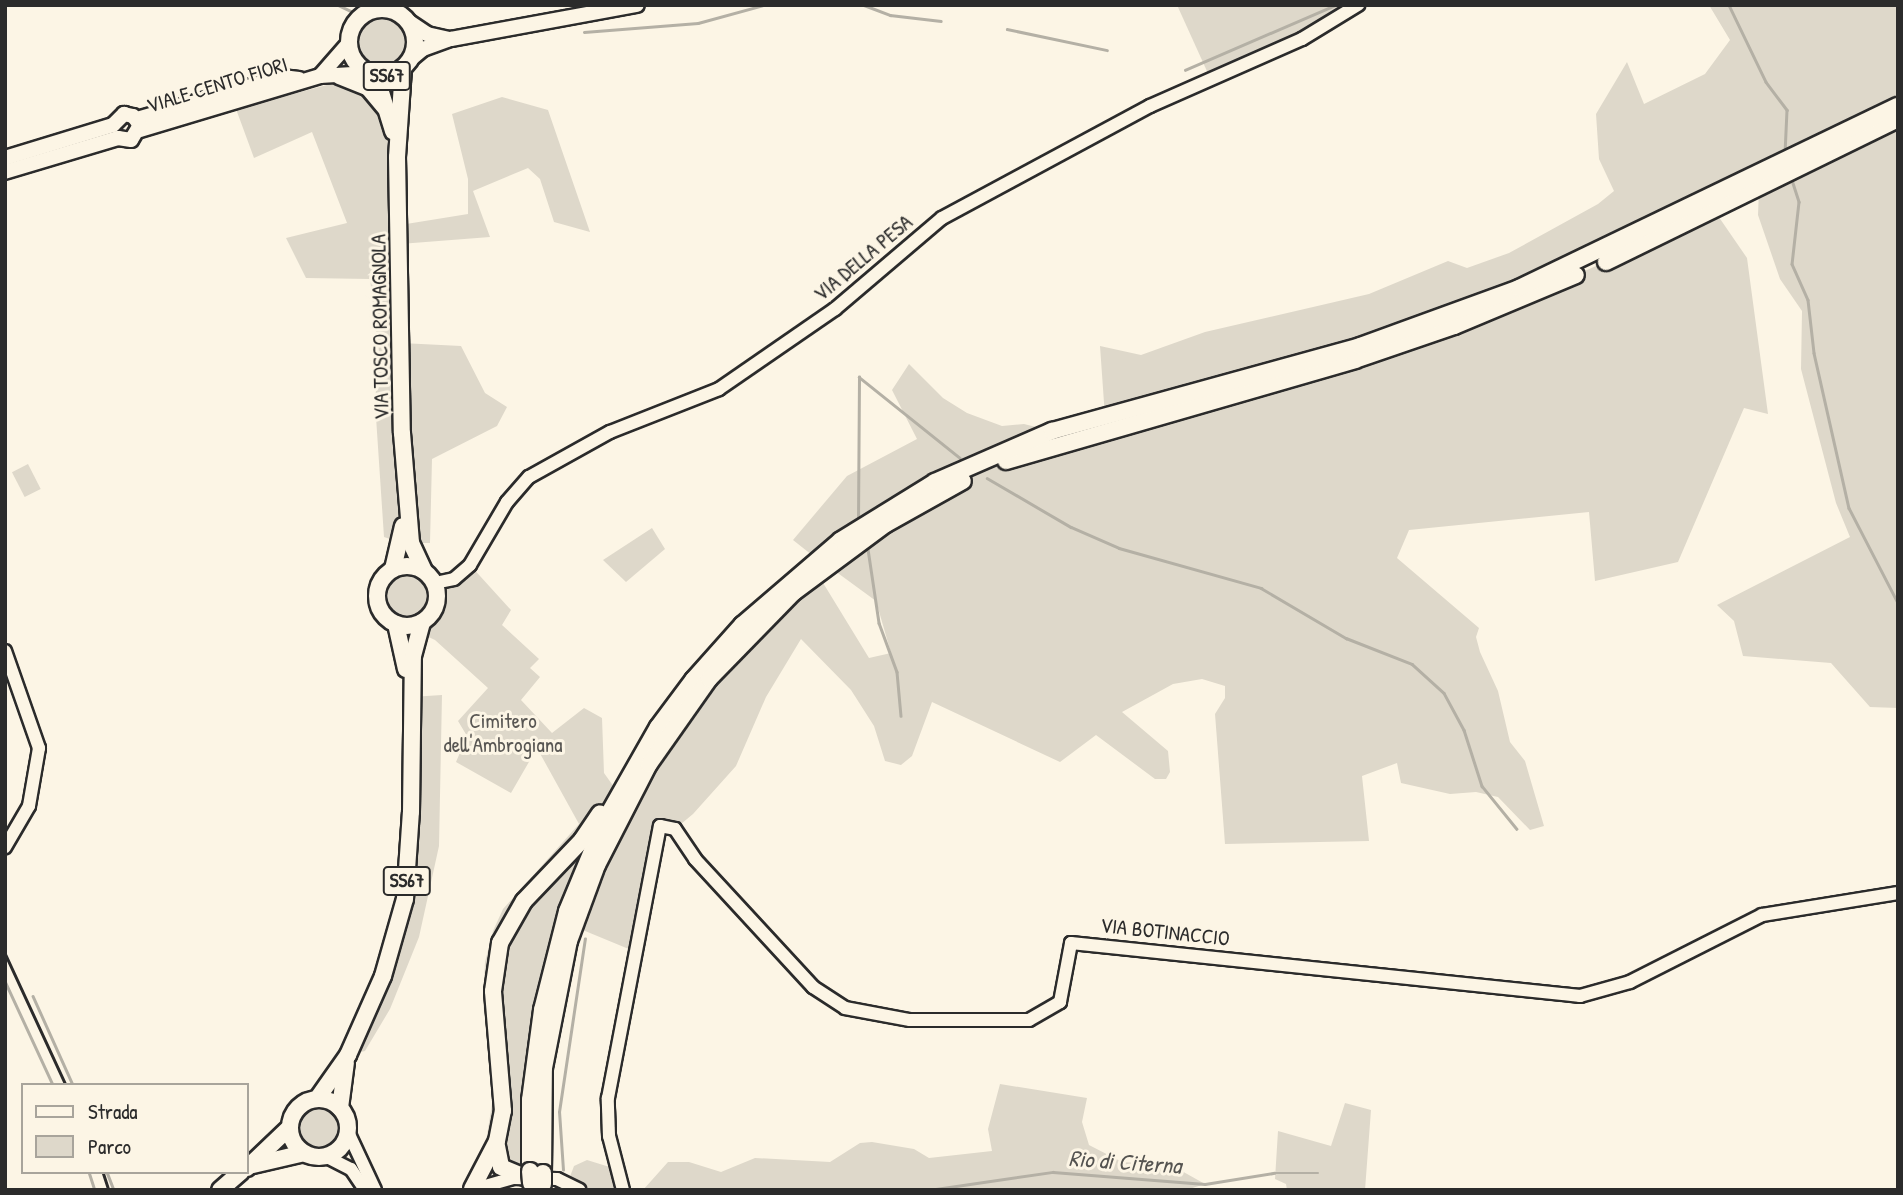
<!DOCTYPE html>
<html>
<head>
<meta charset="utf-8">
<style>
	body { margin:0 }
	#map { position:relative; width:1903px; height:1195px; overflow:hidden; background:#fcf5e5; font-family:"Patrick Hand",sans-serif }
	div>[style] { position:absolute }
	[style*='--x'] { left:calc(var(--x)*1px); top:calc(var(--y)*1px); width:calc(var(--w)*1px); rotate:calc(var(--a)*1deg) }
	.green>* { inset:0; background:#ded8ca; transform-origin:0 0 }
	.round { border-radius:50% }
	.stream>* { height:2.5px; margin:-1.25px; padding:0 1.25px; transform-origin:1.25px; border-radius:1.25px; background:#b4b0a5 }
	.roads { filter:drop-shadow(2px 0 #2b2b2b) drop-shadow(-2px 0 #2b2b2b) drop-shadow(0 2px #2b2b2b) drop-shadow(0 -2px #2b2b2b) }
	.tertiary>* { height:12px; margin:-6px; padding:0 6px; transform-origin:6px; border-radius:6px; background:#fcf5e5 }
	.secondary>* { height:14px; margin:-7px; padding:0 7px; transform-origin:7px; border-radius:7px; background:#fcf5e5 }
	.primary>* { height:16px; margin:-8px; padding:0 8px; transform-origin:8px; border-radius:8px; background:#fcf5e5 }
	.primary>.ring { margin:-8px; padding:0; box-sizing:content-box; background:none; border:16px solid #fcf5e5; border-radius:50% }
	.trunk>* { height:16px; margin:-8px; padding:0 8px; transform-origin:8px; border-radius:8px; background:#fcf5e5 }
	.rail>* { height:2.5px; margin:-1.25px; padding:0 1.25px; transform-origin:1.25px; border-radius:1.25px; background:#2b2b2b }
	.bridges { filter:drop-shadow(2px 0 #2b2b2b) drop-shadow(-2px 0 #2b2b2b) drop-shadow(0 2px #2b2b2b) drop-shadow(0 -2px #2b2b2b) }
	.trunk-bridge>* { height:16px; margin:-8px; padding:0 8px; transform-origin:8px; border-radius:8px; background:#fcf5e5 }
	span { translate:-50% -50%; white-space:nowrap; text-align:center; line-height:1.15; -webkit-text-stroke:6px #fcf5e5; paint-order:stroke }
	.shield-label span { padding:2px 5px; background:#fcf5e5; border:2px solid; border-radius:5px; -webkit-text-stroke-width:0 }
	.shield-label { font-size:19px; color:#2b2b2b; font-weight:700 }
	.street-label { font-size:21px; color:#2b2b2b }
	.park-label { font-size:21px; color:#585653 }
	.water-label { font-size:23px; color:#545350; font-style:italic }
	.frame { position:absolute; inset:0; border:7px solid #2b2b2b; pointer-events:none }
	.legend { position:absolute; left:21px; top:1083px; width:228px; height:91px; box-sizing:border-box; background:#fcf5e5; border:2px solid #a8a49b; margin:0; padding:9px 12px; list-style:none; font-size:21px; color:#2b2b2b }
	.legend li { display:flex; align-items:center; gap:14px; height:35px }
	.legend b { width:35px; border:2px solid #a8a49b }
</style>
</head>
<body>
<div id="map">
	<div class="green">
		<div style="clip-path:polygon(1177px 5px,1358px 5px,1211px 80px)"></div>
		<div style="clip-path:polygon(1709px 5px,1898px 5px,1898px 708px,1870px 707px,1831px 663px,1743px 656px,1734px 621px,1717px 605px,1850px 537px,1836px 503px,1801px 369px,1802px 311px,1780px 279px,1758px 215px,1759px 189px,1714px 210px,1747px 258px,1768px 414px,1744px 408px,1678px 562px,1595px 581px,1589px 512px,1409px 530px,1397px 558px,1479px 628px,1476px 637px,1480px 652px,1498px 691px,1510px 742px,1525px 761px,1544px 826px,1530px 830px,1498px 797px,1476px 792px,1450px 794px,1401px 783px,1397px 763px,1362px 776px,1369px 841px,1225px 844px,1215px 714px,1225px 698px,1225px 686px,1202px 679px,1173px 684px,1122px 712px,1168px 751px,1170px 772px,1166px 779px,1155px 779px,1096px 735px,1060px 762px,932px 702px,912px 756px,901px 765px,885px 761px,874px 726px,851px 690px,801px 639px,766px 697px,736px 766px,693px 814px,675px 829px,660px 826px,636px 952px,573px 926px,597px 865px,702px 687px,817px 573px,869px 658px,891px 653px,876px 601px,835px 571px,947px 489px,1005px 461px,1524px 298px,1641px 246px,1657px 225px,1462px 311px,1105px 417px,1100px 346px,1141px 355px,1205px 332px,1369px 294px,1448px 261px,1467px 268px,1509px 253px,1598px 204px,1614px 191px,1599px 159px,1596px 114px,1627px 62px,1644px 104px,1705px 74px,1730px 40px)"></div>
		<div class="round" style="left:357px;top:16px;width:50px;height:50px"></div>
		<div style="clip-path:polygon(342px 81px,356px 83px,390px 117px,400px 225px,468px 214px,468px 179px,452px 114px,502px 97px,548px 110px,590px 232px,554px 222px,540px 179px,528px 168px,473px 191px,490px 237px,400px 244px,401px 343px,461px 346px,485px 393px,507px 407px,497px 426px,432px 459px,430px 543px,402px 543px,384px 537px,375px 402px,379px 353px,370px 279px,306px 278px,286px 238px,347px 223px,312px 132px,254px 158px,236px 109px)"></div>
		<div style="clip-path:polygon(909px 364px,943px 398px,967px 413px,1002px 426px,1024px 424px,1052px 431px,1005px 450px,817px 559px,793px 540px,847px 476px,917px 439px,892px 390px)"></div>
		<div style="left:28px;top:464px;width:28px;height:18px;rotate:63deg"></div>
		<div style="clip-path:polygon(652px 528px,665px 549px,626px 582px,603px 560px)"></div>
		<div style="clip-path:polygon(470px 565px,511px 610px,502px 625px,539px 659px,530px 668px,540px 677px,521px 700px,552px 733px,584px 708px,602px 718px,604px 773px,614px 787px,575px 888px,531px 1179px,479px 1186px,494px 1091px,483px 1003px,485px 962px,493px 931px,503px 909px,579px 824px,537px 748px,511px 793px,456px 762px,467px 736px,458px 721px,488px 688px,435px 640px,418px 632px,437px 602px,435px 583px)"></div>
		<div class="round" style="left:382px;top:570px;width:48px;height:48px"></div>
		<div style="clip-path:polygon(442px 695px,439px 846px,419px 937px,390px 1009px,365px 1051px,348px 1055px,395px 939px,411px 697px)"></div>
		<div style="clip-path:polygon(1000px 1084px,1087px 1098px,1082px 1122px,1089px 1145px,1122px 1162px,1171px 1165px,1205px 1184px,1186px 1190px,643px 1190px,668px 1162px,689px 1162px,721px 1172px,755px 1158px,830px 1162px,860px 1143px,872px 1142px,914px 1149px,929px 1158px,992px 1151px,988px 1129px)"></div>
		<div style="clip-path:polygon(1345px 1103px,1371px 1110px,1365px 1190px,1287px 1190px,1286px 1184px,1275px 1179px,1278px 1131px,1331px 1146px)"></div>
		<div class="round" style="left:296px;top:1105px;width:46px;height:46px"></div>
		<div style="clip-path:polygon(587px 1160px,616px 1169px,623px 1190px,580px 1190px,568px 1182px,574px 1166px)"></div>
	</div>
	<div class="stream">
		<div style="--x:338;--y:5;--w:14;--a:25"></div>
		<div style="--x:864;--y:5;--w:28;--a:21"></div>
		<div style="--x:890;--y:15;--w:51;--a:6.7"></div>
		<div style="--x:1729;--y:5;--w:85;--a:64.3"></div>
		<div style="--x:1766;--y:82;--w:35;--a:53"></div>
		<div style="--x:1787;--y:110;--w:44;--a:92.6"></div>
		<div style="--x:1007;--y:29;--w:102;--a:11.9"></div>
		<div style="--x:584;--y:32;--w:114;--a:-4.5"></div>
		<div style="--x:698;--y:23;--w:68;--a:-15.3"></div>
		<div style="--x:1185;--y:70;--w:163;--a:-23.4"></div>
		<div style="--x:1791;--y:177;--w:26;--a:72"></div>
		<div style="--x:1799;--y:202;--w:62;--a:96.4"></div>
		<div style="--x:1792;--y:264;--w:39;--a:66"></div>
		<div style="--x:1808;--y:300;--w:53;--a:83.5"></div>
		<div style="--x:1814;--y:353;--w:159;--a:77.3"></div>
		<div style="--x:1849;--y:508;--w:107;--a:62.7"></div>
		<div style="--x:859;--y:377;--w:129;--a:38.7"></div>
		<div style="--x:987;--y:478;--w:97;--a:30.3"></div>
		<div style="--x:1071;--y:527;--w:52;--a:23.6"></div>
		<div style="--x:1119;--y:548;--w:148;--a:15.7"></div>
		<div style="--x:1261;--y:588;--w:99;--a:30.5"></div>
		<div style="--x:1346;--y:638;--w:71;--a:21.5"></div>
		<div style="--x:1412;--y:664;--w:43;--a:42.2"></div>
		<div style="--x:1444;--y:693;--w:42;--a:61.6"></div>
		<div style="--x:1464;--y:730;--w:59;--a:72.2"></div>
		<div style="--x:1482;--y:786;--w:55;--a:50.9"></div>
		<div style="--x:858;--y:521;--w:144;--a:-89.6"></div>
		<div style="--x:868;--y:549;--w:75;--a:81.5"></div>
		<div style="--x:879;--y:623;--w:52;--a:69.8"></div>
		<div style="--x:897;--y:672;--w:44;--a:84.8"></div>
		<div style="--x:5;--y:981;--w:115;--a:65.2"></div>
		<div style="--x:33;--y:996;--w:98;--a:65.8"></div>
		<div style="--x:563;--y:1170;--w:58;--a:-93.9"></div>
		<div style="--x:559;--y:1112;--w:175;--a:-81.5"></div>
		<div style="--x:89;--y:1172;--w:19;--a:72"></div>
		<div style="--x:107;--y:1172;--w:19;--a:69"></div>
		<div style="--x:929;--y:1190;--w:125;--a:-8.3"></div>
		<div style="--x:1053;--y:1172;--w:152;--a:4.5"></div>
		<div style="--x:1205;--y:1184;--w:70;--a:-9.1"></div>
		<div style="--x:1274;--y:1173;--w:44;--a:0"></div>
	</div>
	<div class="roads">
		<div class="tertiary">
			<div style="--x:435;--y:583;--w:19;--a:-12"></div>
			<div style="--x:454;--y:579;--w:21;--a:-41"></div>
			<div style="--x:470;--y:565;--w:73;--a:-59.6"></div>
			<div style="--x:507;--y:502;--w:33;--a:-49"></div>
			<div style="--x:529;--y:477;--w:93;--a:-29.1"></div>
			<div style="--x:610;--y:432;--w:117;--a:-21.5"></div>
			<div style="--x:719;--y:389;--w:141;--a:-34.6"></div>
			<div style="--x:835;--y:309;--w:140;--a:-40.4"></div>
			<div style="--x:942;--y:218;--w:236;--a:-28.3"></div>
			<div style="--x:1150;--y:106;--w:166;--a:-23.8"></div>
			<div style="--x:1302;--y:39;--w:66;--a:-31.3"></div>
			<div style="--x:5;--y:651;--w:103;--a:70.7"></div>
			<div style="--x:39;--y:748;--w:59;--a:99.8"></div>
			<div style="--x:29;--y:806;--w:48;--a:120.3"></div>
			<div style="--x:348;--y:1132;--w:64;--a:65"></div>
			<div style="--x:325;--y:1156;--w:29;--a:27"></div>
			<div style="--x:351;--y:1169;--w:25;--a:56"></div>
			<div style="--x:471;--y:1190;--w:44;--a:-15.9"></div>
			<div style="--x:513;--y:1178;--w:44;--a:1.3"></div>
			<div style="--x:557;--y:1179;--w:25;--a:26"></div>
			<div style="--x:623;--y:1190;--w:56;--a:-104.5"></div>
			<div style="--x:609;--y:1136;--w:38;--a:-92"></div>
			<div style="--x:608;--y:1098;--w:277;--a:-79.2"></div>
			<div style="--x:660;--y:826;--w:15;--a:11"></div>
			<div style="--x:675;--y:829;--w:36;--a:56"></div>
			<div style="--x:695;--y:859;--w:174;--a:47.3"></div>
			<div style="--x:813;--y:987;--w:38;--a:33"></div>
			<div style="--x:845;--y:1008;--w:66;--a:10.5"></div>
			<div style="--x:910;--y:1020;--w:119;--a:0"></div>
			<div style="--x:1029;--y:1020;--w:36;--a:-30"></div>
			<div style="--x:1060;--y:1002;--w:60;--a:-79.4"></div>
			<div style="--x:1071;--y:943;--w:512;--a:5.94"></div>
			<div style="--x:1580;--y:996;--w:52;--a:-15.6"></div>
			<div style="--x:1630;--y:982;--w:148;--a:-26.9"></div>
			<div style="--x:1762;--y:915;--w:138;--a:-9.2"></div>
		</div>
		<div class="secondary">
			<div style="--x:408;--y:21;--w:23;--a:34"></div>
			<div style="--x:427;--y:34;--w:23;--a:13"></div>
			<div style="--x:411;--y:59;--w:16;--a:-40"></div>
			<div style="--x:423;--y:49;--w:30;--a:-20"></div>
			<div style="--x:451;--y:39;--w:189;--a:-10.4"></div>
			<div style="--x:320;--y:76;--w:44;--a:-48.7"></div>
			<div style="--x:339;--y:77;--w:31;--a:22"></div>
			<div style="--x:368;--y:89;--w:25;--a:50"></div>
			<div style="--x:137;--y:119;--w:151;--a:-16.2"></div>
			<div style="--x:282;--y:77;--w:17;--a:7"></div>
			<div style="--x:140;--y:130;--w:188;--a:-16.7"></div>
			<div style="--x:320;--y:76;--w:49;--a:-3.5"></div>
			<div style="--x:5;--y:158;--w:113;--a:-17"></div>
			<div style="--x:113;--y:125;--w:16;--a:-45"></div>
			<div style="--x:124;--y:114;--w:9;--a:13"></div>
			<div style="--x:133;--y:116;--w:11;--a:52"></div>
			<div style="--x:140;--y:125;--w:17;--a:121"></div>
			<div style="--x:131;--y:140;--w:13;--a:-171"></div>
			<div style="--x:118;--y:138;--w:118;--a:163.3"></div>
		</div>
		<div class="primary">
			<div class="ring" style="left:349px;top:9px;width:50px;height:50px"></div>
			<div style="--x:403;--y:69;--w:88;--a:93.9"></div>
			<div style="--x:397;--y:157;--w:276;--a:89"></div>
			<div style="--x:402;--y:433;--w:110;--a:85.3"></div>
			<div style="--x:411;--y:543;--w:31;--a:65"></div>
			<div style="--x:376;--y:76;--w:58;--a:72.8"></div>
			<div class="ring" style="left:377px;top:566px;width:44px;height:44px"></div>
			<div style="--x:393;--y:569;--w:44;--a:-76.9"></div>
			<div style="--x:396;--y:624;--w:46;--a:77.5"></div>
			<div style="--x:317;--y:1099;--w:54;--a:-54.8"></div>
			<div style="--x:348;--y:1055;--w:86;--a:-66.1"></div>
			<div style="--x:383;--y:976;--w:80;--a:-74.1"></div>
			<div style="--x:405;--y:899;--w:87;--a:-86.1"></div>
			<div style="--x:411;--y:812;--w:156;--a:-89.3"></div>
			<div style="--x:413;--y:656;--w:35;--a:-75"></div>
			<div class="ring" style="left:290px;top:1099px;width:42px;height:42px"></div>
			<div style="--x:340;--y:1108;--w:46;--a:-82.6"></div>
			<div style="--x:253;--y:1165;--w:52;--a:-13.2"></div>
			<div style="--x:247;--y:1168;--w:59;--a:-43.6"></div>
			<div style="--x:220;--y:1190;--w:28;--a:-41"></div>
		</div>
		<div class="trunk">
			<div style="--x:1606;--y:262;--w:325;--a:-26.1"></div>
			<div style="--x:1006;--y:461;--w:363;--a:-16.1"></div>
			<div style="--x:1355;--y:360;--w:105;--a:-19"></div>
			<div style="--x:1454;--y:326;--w:132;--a:-22.7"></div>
			<div style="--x:497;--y:1146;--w:21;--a:79"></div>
			<div style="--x:501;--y:1167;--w:30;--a:23"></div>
			<div style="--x:530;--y:1171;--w:71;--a:-90"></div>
			<div style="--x:530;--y:1100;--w:91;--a:-82.4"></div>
			<div style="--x:542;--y:1010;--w:102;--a:-75.8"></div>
			<div style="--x:567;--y:911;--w:96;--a:-67.4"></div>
			<div style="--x:604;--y:822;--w:109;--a:-60.4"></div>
			<div style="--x:658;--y:727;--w:59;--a:-53.3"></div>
			<div style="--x:693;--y:680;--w:74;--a:-48.3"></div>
			<div style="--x:742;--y:625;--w:130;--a:-40.6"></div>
			<div style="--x:841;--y:540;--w:110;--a:-31.7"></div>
			<div style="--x:935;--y:482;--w:128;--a:-23.6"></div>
			<div style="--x:1052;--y:431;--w:320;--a:-15.4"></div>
			<div style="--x:1360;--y:346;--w:169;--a:-20"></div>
			<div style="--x:1519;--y:288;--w:420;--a:-25.7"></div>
			<div style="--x:543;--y:1173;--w:105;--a:-89.5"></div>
			<div style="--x:544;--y:1068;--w:129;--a:-78.9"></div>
			<div style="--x:569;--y:941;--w:81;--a:-69.8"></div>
			<div style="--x:597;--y:865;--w:114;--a:-62.8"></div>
			<div style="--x:649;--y:764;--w:104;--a:-54.8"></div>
			<div style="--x:709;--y:679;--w:122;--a:-45.7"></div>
			<div style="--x:794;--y:592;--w:114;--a:-36.5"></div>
			<div style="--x:886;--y:524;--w:88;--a:-29.2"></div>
			<div style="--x:472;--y:1189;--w:54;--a:-62.5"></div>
			<div style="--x:497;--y:1141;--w:31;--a:-79"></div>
			<div style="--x:503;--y:1111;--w:120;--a:-94.8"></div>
			<div style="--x:493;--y:991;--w:49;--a:-81.7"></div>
			<div style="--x:500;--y:943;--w:48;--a:-60.3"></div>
			<div style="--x:524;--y:901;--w:84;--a:-46.4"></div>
			<div style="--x:582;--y:840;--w:32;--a:-56"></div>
		</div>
	</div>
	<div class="rail">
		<div style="--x:5;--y:953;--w:145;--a:65.2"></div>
		<div style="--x:103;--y:1172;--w:19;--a:72"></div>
	</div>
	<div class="bridges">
		<div class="trunk-bridge">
			<div style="--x:530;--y:1171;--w:12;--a:85"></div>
			<div style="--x:543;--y:1173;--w:11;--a:90"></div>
		</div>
	</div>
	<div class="shield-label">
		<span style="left:387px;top:76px">SS67</span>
		<span style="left:407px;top:881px">SS67</span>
	</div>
	<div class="street-label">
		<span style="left:217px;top:85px;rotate:-17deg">VIALE CENTO FIORI</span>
		<span style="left:863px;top:258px;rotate:-40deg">VIA DELLA PESA</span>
		<span style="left:380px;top:327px;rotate:-91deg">VIA TOSCO ROMAGNOLA</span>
		<span style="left:1165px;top:932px;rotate:6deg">VIA BOTINACCIO</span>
	</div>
	<div class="park-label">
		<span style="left:503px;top:733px">Cimitero<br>dell'Ambrogiana</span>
	</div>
	<div class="water-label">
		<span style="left:1125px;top:1162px;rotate:4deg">Rio di Citerna</span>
	</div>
	<div class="frame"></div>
	<ul class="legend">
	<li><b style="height:9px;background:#fcf5e5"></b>Strada</li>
	<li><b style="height:19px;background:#ded8ca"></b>Parco</li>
	</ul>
</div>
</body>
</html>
